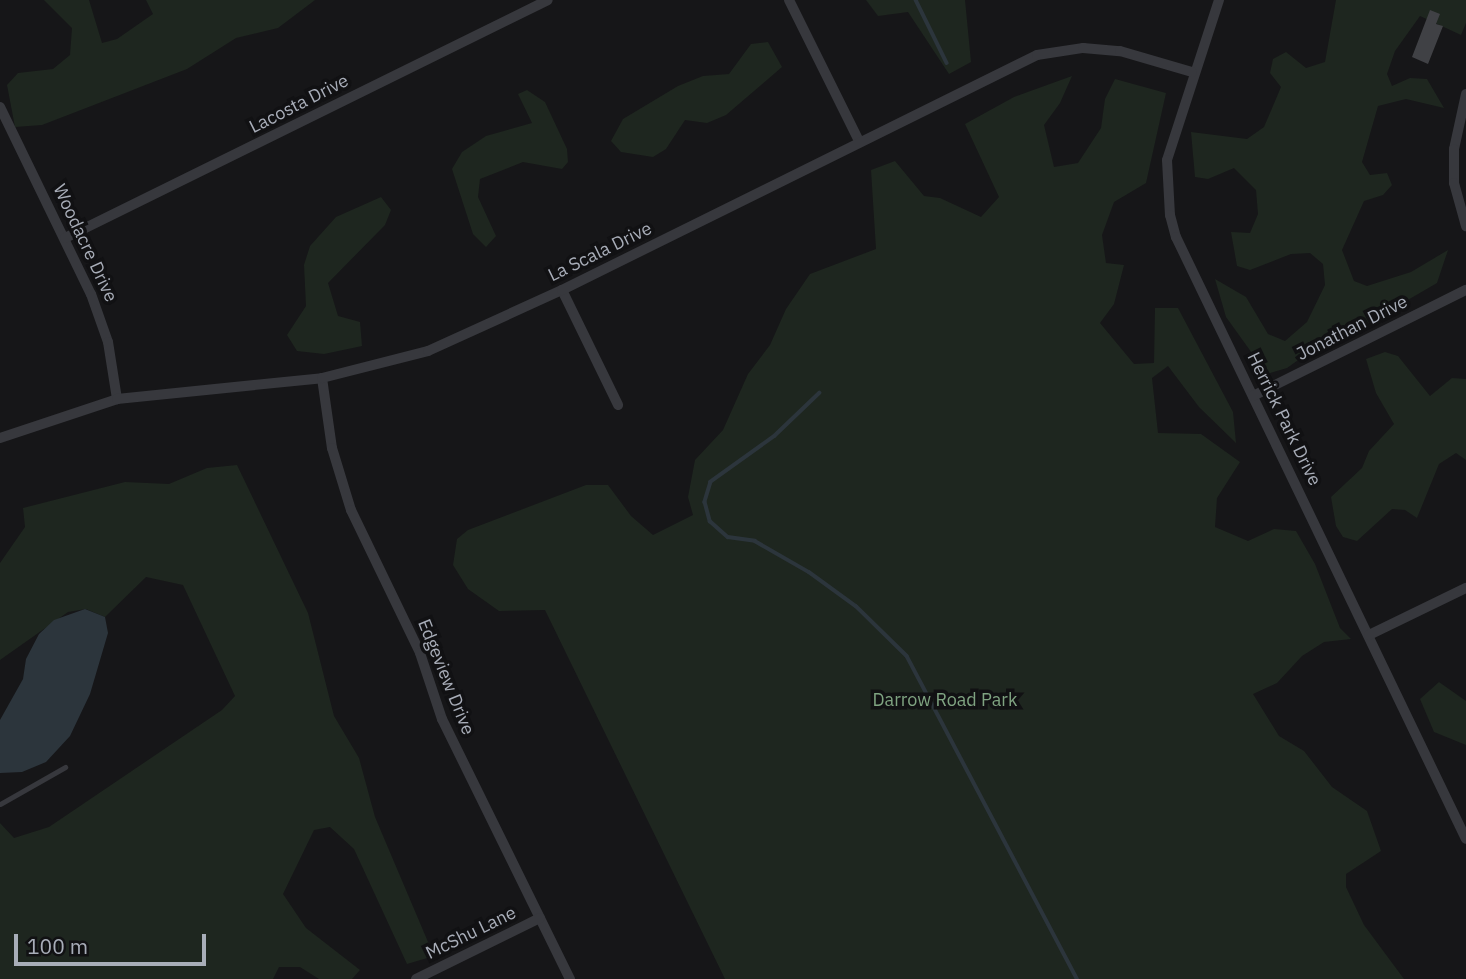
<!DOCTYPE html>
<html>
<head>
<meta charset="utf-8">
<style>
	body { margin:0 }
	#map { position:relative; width:1466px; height:979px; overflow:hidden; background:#161618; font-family:"IBM Plex Sans",sans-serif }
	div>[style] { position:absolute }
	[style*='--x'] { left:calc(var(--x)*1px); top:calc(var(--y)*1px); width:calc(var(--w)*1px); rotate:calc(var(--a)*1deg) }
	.green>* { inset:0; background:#1e261f }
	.water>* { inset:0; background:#2c353c }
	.stream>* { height:3.5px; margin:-1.75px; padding:0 1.75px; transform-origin:1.75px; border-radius:1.75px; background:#2c353c }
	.building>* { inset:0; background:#404145 }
	.service>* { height:5px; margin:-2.5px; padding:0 2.5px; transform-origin:2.5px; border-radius:2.5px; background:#37383d }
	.minor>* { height:10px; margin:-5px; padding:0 5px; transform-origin:5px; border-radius:5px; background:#37383d }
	span { translate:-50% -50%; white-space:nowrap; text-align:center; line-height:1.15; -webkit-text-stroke:7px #111113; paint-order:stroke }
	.street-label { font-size:18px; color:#a8adb8 }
	.park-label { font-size:18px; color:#7fa381 }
	.scale { position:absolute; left:14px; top:934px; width:192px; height:32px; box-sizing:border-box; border:4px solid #a8adb8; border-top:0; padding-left:9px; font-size:21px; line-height:24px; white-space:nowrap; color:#a8adb8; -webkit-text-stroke:5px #111113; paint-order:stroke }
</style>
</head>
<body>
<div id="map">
	<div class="green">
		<div style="clip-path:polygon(44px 0,89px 0,102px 43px,117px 39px,153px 14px,146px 0,315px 0,278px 28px,236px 38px,187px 69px,42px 125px,15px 127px,7px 85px,18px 73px,53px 69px,70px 55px,72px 28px)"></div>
		<div style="clip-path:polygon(866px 0,965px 0,971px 62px,949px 74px,908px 12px,878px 16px)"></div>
		<div style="clip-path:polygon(1336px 0,1466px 0,1466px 23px,1461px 35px,1420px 16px,1395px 51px,1387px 74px,1392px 86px,1410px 78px,1427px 79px,1444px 108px,1406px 99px,1378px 106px,1362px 162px,1370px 175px,1387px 173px,1392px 185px,1383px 195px,1364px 201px,1342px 250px,1354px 281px,1367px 286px,1411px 272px,1448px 250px,1437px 283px,1339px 340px,1322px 343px,1287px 368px,1267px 374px,1226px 317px,1215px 279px,1246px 297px,1268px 334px,1285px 341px,1307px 322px,1325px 285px,1323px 264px,1310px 253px,1291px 254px,1250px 270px,1237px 266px,1231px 232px,1250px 233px,1258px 214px,1256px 190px,1234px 168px,1208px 179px,1195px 177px,1191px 132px,1247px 139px,1264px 127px,1281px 87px,1270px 73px,1273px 59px,1286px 52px,1306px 68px,1325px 62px)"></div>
		<div style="clip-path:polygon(768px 42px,782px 67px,726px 115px,707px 123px,685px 120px,666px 149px,653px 157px,621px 152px,611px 141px,623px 119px,678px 86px,703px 76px,729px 74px,751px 44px)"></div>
		<div style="clip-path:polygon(1072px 76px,1060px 103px,1044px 125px,1054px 167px,1078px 163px,1101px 128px,1105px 99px,1115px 79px,1166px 93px,1146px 183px,1114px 202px,1102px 235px,1106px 263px,1124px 265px,1114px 304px,1100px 323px,1134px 364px,1154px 363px,1155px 308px,1178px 308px,1233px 412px,1236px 443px,1199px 407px,1168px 366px,1152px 378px,1158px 433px,1201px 434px,1240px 462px,1217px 498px,1215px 527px,1248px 541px,1274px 529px,1296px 531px,1315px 564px,1340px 628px,1351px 639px,1324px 642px,1302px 656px,1277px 683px,1253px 694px,1279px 736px,1304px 751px,1332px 787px,1367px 811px,1381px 851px,1346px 874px,1346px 887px,1364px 925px,1404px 979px,725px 979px,545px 610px,499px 611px,468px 589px,453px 565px,457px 539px,468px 530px,586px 485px,608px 485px,631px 516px,653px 535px,693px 515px,688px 497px,695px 460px,723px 430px,748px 374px,770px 345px,786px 309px,810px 274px,876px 249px,871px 170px,895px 161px,924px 196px,940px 198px,981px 217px,999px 197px,965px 124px,1014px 97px)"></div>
		<div style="clip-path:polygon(527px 90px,545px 102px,567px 149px,568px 162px,562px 169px,523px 162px,480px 179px,478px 197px,496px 236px,486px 247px,473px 234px,452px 169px,462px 152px,486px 136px,532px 123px,518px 94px)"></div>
		<div style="clip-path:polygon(381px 197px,391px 210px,385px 225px,328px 283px,338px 316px,360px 322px,362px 346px,324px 354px,297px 351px,287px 335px,306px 306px,304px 265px,310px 246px,336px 217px)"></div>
		<div style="clip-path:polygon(1385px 352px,1398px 356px,1430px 396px,1452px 378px,1466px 379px,1466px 460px,1456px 453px,1439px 464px,1417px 518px,1405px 510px,1392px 509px,1357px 541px,1343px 537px,1336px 526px,1331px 497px,1362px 468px,1369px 451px,1394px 424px,1376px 393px,1366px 359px)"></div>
		<div style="clip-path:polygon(237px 465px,308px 613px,334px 716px,359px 758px,375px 817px,434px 956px,407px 964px,354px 849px,330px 827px,314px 830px,283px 894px,306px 928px,360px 970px,352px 979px,319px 979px,300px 967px,279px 967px,273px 979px,0 979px,0 823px,14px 838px,49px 827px,222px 710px,235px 696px,183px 585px,146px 577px,105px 617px,86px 609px,68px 612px,0 660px,0 563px,25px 527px,23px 508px,125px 482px,169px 484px,207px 468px)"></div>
		<div style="clip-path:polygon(1439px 682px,1466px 701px,1466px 745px,1434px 732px,1420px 699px)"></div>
	</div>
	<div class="water">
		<div style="clip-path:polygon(85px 609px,105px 617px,108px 633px,90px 694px,70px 736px,46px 762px,22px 772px,0 773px,0 720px,23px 679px,26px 659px,39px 634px,54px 620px)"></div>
	</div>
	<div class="stream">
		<div style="--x:916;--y:0;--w:70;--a:63.8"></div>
		<div style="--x:820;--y:393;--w:62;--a:136.3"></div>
		<div style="--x:775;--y:436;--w:79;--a:144.3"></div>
		<div style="--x:711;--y:482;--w:21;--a:107"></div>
		<div style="--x:705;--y:502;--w:20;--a:75"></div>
		<div style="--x:710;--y:521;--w:24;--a:42"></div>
		<div style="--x:728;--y:537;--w:27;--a:8"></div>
		<div style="--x:755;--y:541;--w:62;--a:29.9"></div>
		<div style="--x:809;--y:572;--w:58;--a:35.9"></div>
		<div style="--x:856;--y:606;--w:71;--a:44.4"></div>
		<div style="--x:907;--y:656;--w:365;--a:62.2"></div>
	</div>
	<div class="building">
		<div style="clip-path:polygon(1430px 10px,1440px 14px,1436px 24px,1443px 26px,1428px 64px,1412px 57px)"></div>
	</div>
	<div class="service">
		<div style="--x:0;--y:804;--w:75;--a:-29.6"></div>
	</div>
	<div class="minor">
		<div style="--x:789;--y:0;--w:157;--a:63.6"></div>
		<div style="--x:1219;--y:0;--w:168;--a:108"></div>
		<div style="--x:1167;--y:160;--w:55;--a:86.9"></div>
		<div style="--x:1170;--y:215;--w:23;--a:75"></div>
		<div style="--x:1176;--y:237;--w:668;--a:64.28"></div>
		<div style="--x:1466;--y:94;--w:56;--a:102.3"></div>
		<div style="--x:1454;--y:149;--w:34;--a:90"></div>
		<div style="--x:1454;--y:183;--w:45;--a:74.4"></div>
		<div style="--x:0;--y:107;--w:208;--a:64.1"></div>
		<div style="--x:91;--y:294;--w:51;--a:70.5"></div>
		<div style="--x:108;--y:342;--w:58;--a:81"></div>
		<div style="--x:65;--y:238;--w:538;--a:-26.23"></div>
		<div style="--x:562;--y:290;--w:128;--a:64"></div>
		<div style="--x:322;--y:378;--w:71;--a:81.9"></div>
		<div style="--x:332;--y:448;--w:65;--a:73"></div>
		<div style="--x:351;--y:510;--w:159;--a:64.2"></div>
		<div style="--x:420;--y:653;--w:70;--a:71.6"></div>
		<div style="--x:442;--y:719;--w:290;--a:63.8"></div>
		<div style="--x:1253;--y:396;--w:238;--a:-26.5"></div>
		<div style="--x:0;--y:438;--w:123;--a:-18.4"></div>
		<div style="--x:117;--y:399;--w:206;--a:-5.8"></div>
		<div style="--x:322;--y:378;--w:109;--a:-14.3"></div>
		<div style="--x:428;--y:351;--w:147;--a:-24.5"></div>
		<div style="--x:562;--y:290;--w:530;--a:-26.32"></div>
		<div style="--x:1037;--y:55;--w:47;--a:-8.7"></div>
		<div style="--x:1083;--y:48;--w:37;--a:5"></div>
		<div style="--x:1120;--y:51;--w:75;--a:16.3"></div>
		<div style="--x:1369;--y:635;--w:108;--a:-25.9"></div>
		<div style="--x:416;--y:979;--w:138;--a:-26.2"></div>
	</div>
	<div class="street-label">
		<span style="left:299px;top:104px;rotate:-27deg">Lacosta Drive</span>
		<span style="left:85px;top:243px;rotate:65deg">Woodacre Drive</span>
		<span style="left:600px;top:252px;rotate:-26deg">La Scala Drive</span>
		<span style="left:1352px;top:328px;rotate:-27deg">Jonathan Drive</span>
		<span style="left:1284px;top:419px;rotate:64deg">Herrick Park Drive</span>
		<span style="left:446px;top:677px;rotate:68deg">Edgeview Drive</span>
		<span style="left:471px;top:933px;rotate:-26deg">McShu Lane</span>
	</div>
	<div class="park-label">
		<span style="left:945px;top:700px">Darrow Road Park</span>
	</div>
	<div class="scale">100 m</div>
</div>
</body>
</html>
